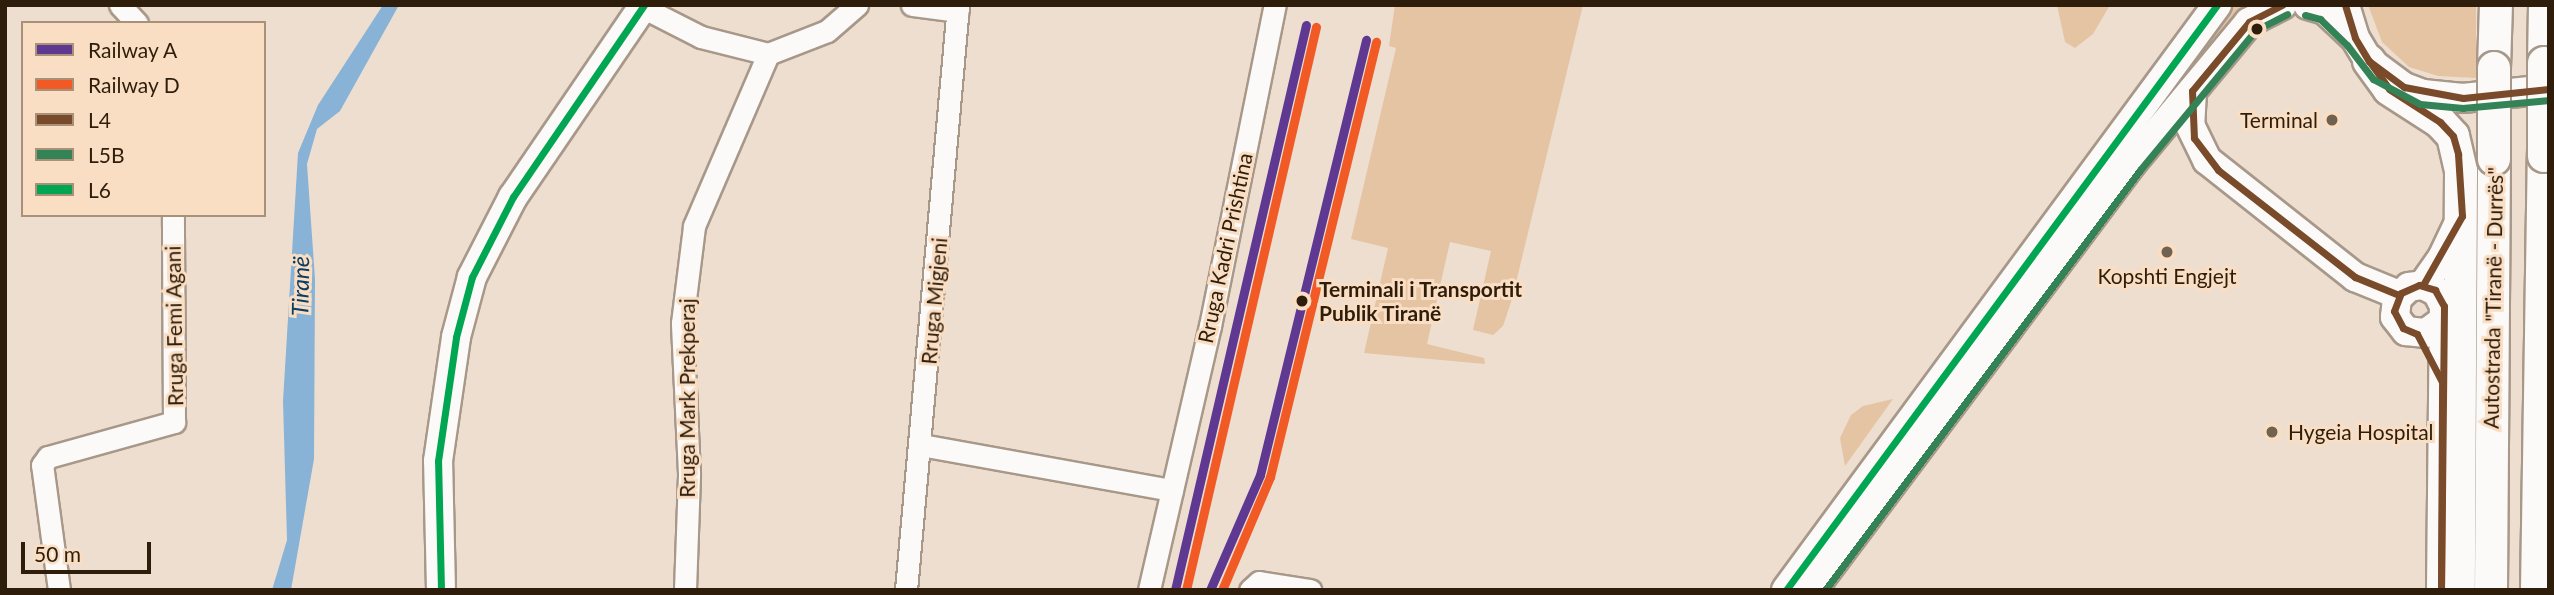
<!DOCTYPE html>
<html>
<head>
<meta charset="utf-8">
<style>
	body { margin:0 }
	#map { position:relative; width:2554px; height:595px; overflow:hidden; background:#edded0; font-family:Lato,sans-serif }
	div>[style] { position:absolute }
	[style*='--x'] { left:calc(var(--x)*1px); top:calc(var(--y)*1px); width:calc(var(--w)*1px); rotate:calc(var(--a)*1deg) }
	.green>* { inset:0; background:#e5c4a4 }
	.water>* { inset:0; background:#88b3d6 }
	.roads { filter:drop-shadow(2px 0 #a79889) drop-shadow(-2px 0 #a79889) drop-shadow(0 2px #a79889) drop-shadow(0 -2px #a79889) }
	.minor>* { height:21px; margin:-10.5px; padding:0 10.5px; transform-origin:10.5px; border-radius:10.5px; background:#fcfaf8 }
	.major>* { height:28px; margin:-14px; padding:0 14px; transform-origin:14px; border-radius:14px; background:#fcfaf8 }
	.highway>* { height:32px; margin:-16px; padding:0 16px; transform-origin:16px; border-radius:16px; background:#fcfaf8 }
	.bridges { filter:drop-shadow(2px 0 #a79889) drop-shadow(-2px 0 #a79889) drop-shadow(0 2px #a79889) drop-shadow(0 -2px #a79889) }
	.highway-bridge>* { height:32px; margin:-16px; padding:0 16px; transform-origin:16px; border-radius:16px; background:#fcfaf8 }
	.bus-1>* { height:7px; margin:-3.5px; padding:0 3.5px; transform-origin:3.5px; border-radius:3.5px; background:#7a4b2a }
	.bus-2>* { height:7px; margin:-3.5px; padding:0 3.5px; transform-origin:3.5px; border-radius:3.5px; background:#348356 }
	.bus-3>* { height:7px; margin:-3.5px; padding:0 3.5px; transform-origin:3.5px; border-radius:3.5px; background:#00a651 }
	.rail-1>* { height:9px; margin:-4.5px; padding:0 4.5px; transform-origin:4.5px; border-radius:4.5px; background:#5f3892 }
	.rail-2>* { height:9px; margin:-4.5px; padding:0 4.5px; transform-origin:4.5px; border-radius:4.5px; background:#f15a24 }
	.dots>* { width:19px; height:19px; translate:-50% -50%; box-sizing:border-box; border:4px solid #fadec3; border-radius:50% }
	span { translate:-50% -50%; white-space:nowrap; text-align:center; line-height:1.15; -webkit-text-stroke:6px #fadec3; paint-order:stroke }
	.poi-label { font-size:21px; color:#2e1d0b }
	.right { translate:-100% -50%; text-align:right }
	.left { translate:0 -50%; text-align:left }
	.street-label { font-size:21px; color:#2e1d0b }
	.stop-label { font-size:21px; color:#2e1d0b; font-weight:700 }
	.water-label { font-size:23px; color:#093d62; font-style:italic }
	.frame { position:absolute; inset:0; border:7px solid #2e1d0b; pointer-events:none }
	.legend { position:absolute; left:21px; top:21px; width:245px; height:196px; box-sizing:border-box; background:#fadec3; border:2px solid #a89179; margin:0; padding:9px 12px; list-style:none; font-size:21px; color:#2e1d0b }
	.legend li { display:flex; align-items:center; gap:14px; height:35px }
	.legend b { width:35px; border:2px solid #a89179 }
	.scale { position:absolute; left:21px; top:542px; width:130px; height:32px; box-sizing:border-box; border:4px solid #2e1d0b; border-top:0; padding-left:9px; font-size:21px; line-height:24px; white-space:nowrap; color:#2e1d0b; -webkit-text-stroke:5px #fadec3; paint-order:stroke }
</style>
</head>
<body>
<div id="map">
	<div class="green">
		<div style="clip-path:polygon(1395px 5px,1583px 5px,1512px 299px,1503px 326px,1493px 335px,1473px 330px,1491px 251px,1450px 242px,1427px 344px,1484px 358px,1485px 364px,1364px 353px,1388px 248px,1351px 239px,1396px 48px,1389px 46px)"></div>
		<div style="clip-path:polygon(2057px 5px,2110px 5px,2093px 34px,2075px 48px,2065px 42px)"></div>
		<div style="clip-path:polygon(2230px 5px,2245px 5px,1971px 349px)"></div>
		<div style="clip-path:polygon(2368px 5px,2476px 5px,2476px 78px,2438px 76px,2409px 67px,2382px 42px)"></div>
		<div style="clip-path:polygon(1893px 399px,1845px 466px,1840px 438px,1851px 415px,1863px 406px)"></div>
	</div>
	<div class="water">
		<div style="clip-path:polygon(383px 5px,399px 5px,340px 111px,317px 129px,307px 164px,315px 279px,314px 459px,291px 590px,272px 590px,287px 540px,283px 401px,298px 153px,318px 105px)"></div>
	</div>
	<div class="roads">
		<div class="minor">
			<div style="--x:120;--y:5;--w:25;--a:47"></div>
			<div style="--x:912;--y:5;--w:46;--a:7.4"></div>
			<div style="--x:642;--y:7;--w:66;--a:27"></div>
			<div style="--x:701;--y:37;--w:69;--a:14.2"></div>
			<div style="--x:768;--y:54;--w:63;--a:-21.3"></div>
			<div style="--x:827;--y:31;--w:40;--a:-41"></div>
			<div style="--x:921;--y:445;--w:255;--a:10.2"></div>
			<div style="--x:59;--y:590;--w:126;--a:-97.7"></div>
			<div style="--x:42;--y:465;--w:10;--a:-53"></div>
			<div style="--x:48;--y:457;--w:131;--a:-15.5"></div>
			<div style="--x:174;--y:422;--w:207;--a:-90.3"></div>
			<div style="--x:685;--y:590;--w:117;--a:-88"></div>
			<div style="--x:689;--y:473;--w:150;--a:-92.7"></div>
			<div style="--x:682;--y:323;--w:98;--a:-82.9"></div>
			<div style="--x:694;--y:226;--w:187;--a:-66.7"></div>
			<div style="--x:906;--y:590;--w:587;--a:-84.92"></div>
			<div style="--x:1149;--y:590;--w:271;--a:-77"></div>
			<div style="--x:1210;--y:326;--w:328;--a:-78.6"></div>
			<div style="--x:1250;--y:590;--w:12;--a:-42"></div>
			<div style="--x:1259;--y:582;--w:52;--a:8.9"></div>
		</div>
		<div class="major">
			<div style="--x:2308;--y:5;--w:18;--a:16"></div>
			<div style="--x:2325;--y:10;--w:38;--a:43"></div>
			<div style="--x:2345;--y:5;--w:34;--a:73"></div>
			<div style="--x:2355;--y:38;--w:27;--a:59"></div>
			<div style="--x:2369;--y:61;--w:44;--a:36.6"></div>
			<div style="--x:2404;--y:87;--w:20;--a:20"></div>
			<div style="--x:2423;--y:94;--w:40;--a:5.7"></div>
			<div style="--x:2463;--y:98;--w:86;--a:-6"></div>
			<div style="--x:2192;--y:91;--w:34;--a:93"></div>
			<div style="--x:2190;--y:125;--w:39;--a:64"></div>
			<div style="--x:2207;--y:160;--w:189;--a:38.3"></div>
			<div style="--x:2355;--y:277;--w:48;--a:22.2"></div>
			<div style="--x:2423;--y:285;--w:33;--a:-55"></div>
			<div style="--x:2442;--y:258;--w:44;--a:-64.6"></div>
			<div style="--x:441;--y:590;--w:129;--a:-91.3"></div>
			<div style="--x:438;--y:461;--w:125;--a:-81.7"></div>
			<div style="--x:456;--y:337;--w:62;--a:-75.1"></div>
			<div style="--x:472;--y:277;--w:90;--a:-62.9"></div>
			<div style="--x:513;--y:197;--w:232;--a:-55.7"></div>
			<div style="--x:1786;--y:590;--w:727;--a:-53.62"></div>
			<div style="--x:1812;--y:590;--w:534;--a:-53.15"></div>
			<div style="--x:2132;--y:163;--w:183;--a:-50.3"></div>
			<div style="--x:2249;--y:22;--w:37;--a:-27"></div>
			<div style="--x:2441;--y:590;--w:284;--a:-89.4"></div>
			<div style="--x:2444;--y:306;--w:16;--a:-117"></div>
			<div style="--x:2437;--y:292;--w:16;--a:-153"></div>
			<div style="--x:2423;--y:285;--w:14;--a:172"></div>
			<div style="--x:2409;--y:287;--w:16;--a:137"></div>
			<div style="--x:2397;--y:298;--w:19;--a:96"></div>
			<div style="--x:2395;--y:317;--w:18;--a:52"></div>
			<div style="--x:2406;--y:331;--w:20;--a:6"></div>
			<div style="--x:2426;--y:333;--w:19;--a:-36"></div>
		</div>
		<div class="highway">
			<div style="--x:2369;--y:61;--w:34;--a:54"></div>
			<div style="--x:2389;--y:89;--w:61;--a:32.9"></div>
			<div style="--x:2440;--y:122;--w:19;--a:47"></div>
			<div style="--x:2453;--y:136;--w:36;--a:77"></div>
			<div style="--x:2461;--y:171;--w:419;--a:90.3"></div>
			<div style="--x:2544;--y:63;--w:58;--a:-89"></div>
			<div style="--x:2494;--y:68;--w:63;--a:-88.2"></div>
			<div style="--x:2491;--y:590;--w:431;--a:-89.6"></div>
			<div style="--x:2537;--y:590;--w:434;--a:-89.1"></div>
		</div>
	</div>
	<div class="bridges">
		<div class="highway-bridge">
			<div style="--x:2544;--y:63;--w:93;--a:90"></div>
			<div style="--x:2494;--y:68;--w:91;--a:90"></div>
		</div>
	</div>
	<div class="bus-1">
		<div style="--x:2282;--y:5;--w:37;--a:153"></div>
		<div style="--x:2249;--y:22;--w:89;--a:129.6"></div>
		<div style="--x:2192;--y:91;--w:47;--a:87.6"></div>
		<div style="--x:2194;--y:138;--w:40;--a:53"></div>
		<div style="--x:2218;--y:170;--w:174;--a:38"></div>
		<div style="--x:2355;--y:277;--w:48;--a:22.2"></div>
		<div style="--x:2345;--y:5;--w:34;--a:73"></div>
		<div style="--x:2355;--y:38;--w:27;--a:59"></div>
		<div style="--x:2369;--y:61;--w:44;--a:36.6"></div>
		<div style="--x:2404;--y:87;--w:60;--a:10.6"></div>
		<div style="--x:2463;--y:98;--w:86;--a:-6"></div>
		<div style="--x:2369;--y:61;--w:34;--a:54"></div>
		<div style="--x:2389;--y:89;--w:61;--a:32.9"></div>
		<div style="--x:2440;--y:122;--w:19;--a:47"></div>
		<div style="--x:2453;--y:136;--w:19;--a:74"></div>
		<div style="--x:2458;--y:154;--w:62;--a:86.3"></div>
		<div style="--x:2462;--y:216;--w:79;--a:119.5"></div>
		<div style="--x:2441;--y:590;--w:208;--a:-89.7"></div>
		<div style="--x:2442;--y:382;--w:54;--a:-117.5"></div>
		<div style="--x:2417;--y:334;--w:15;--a:-157"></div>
		<div style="--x:2403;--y:328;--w:19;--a:-118"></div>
		<div style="--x:2394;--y:311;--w:19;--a:-69"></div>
		<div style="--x:2401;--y:293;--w:20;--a:-24"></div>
		<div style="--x:2419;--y:285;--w:17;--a:17"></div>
		<div style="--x:2435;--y:290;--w:18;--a:61"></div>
		<div style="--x:2444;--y:306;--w:284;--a:90.6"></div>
	</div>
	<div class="bus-2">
		<div style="--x:2305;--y:15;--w:16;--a:15"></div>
		<div style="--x:2320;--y:19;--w:37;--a:44"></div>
		<div style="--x:2347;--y:45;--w:43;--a:52.6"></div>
		<div style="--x:2373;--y:79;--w:53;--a:28"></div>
		<div style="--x:2420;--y:104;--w:43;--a:5.3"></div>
		<div style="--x:2463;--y:108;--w:86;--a:-5.3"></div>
		<div style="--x:1825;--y:590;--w:525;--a:-53.13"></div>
		<div style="--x:2140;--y:170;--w:182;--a:-50.4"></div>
		<div style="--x:2256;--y:30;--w:35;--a:-27"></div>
	</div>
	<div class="bus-3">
		<div style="--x:441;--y:590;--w:129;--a:-91.3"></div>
		<div style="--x:438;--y:461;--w:125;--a:-81.7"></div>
		<div style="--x:456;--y:337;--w:62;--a:-75.1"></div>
		<div style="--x:472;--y:277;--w:90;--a:-62.9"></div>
		<div style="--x:513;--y:197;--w:232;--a:-55.7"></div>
		<div style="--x:1786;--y:590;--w:727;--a:-53.62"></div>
	</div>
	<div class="rail-1">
		<div style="--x:1175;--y:590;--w:580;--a:-76.95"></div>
		<div style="--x:1210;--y:590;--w:125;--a:-66.5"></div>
		<div style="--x:1260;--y:475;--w:448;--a:-76.3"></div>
	</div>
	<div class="rail-2">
		<div style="--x:1186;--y:590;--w:578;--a:-77"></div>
		<div style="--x:1222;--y:590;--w:123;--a:-67"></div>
		<div style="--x:1270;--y:477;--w:448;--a:-76.3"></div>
	</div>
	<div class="dots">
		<div style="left:2257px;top:29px;background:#2e1d0b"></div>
		<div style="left:2332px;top:120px;background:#716150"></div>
		<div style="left:2167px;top:252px;background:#716150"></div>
		<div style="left:1302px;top:301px;background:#2e1d0b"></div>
		<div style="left:2272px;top:432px;background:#716150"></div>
	</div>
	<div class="poi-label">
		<span class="right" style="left:2318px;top:120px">Terminal</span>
		<span style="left:2167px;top:276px">Kopshti Engjejt</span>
		<span class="left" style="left:2288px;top:432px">Hygeia Hospital</span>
	</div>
	<div class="street-label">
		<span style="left:1225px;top:248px;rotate:-78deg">Rruga Kadri Prishtina</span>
		<span style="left:2493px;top:298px;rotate:-89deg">Autostrada "Tiranë - Durrës"</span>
		<span style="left:934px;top:301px;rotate:-85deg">Rruga Migjeni</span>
		<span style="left:174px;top:326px;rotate:-91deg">Rruga Femi Agani</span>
		<span style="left:687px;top:398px;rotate:-90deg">Rruga Mark Prekperaj</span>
	</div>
	<div class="stop-label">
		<span class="left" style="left:1319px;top:301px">Terminali i Transportit<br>Publik Tiranë</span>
	</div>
	<div class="water-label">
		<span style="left:300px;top:286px;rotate:-89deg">Tiranë</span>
	</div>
	<div class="frame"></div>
	<ul class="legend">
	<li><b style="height:9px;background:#5f3892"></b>Railway A</li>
	<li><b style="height:9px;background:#f15a24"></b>Railway D</li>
	<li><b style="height:9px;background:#7a4b2a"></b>L4</li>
	<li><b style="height:9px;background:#348356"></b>L5B</li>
	<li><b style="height:9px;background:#00a651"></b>L6</li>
	</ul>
	<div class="scale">50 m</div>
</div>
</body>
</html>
